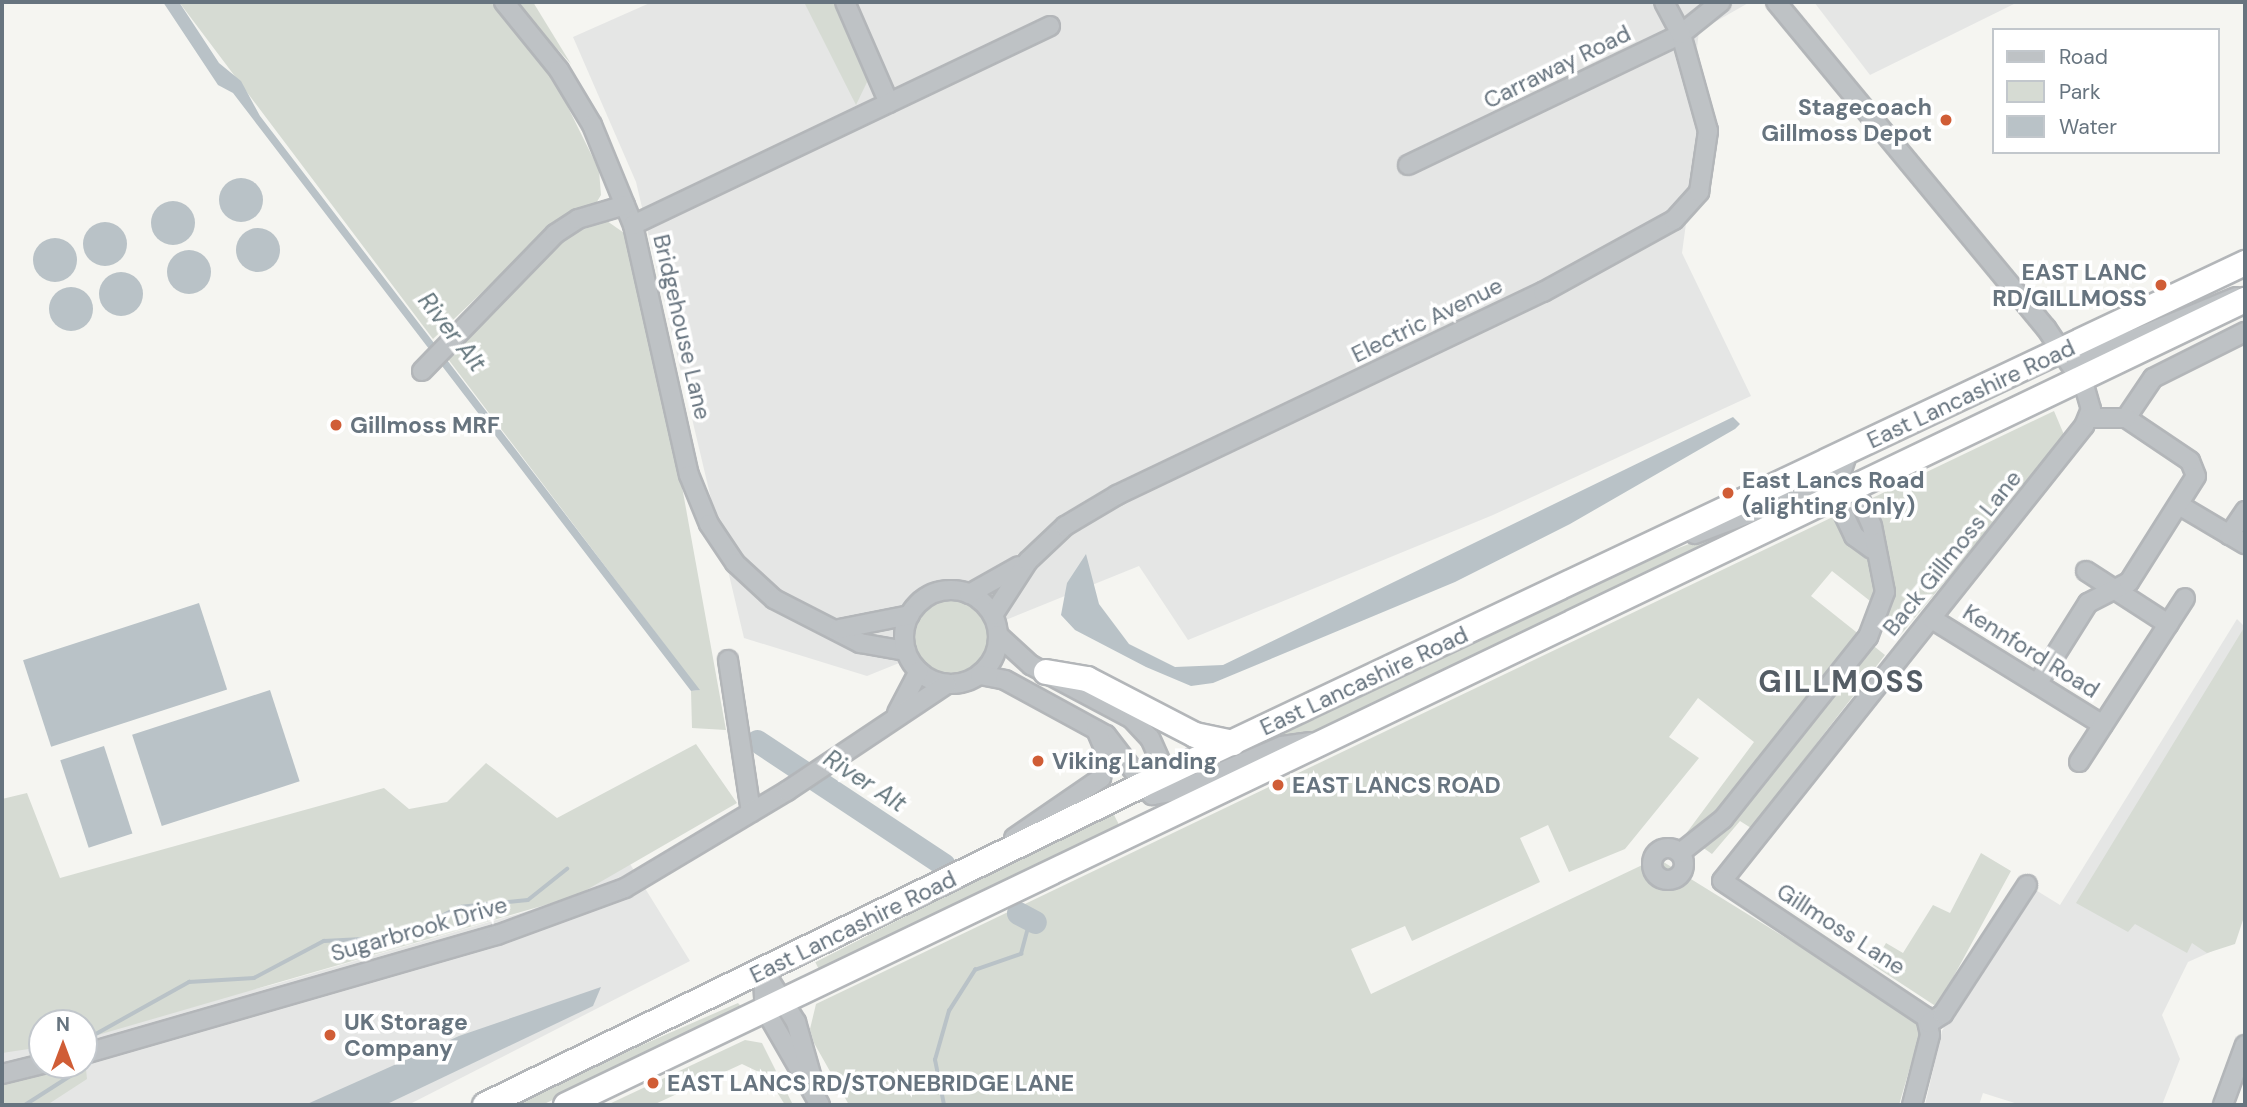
<!DOCTYPE html>
<html>
<head>
<meta charset="utf-8">
<style>
	body { margin:0 }
	#map { position:relative; width:2247px; height:1107px; overflow:hidden; background:#f5f5f1; font-family:"DM Sans",sans-serif }
	div>[style] { position:absolute }
	[style*='--x'] { left:calc(var(--x)*1px); top:calc(var(--y)*1px); width:calc(var(--w)*1px); rotate:calc(var(--a)*1deg) }
	.built>* { inset:0; background:#e5e6e5 }
	.green>* { inset:0; background:#d6dbd3; transform-origin:0 0 }
	.round { border-radius:50% }
	.water>* { inset:0; background:#b9c2c7; transform-origin:0 0 }
	.stream>* { height:3.5px; margin:-1.75px; padding:0 1.75px; transform-origin:1.75px; border-radius:1.75px; background:#b9c2c7 }
	.river>* { height:23px; margin:-11.5px; padding:0 11.5px; transform-origin:11.5px; border-radius:11.5px; background:#b9c2c7 }
	.roads { filter:drop-shadow(2px 0 #b3b6b9) drop-shadow(-2px 0 #b3b6b9) drop-shadow(0 2px #b3b6b9) drop-shadow(0 -2px #b3b6b9) }
	.minor>* { height:18px; margin:-9px; padding:0 9px; transform-origin:9px; border-radius:9px; background:#bec2c5 }
	.minor>.ring { margin:-9px; padding:0; box-sizing:content-box; background:none; border:18px solid #bec2c5; border-radius:50% }
	.highway>* { height:24px; margin:-12px; padding:0 12px; transform-origin:12px; border-radius:12px; background:#fff }
	.dots>* { width:19px; height:19px; translate:-50% -50%; box-sizing:border-box; border:4px solid #fff; border-radius:50% }
	span { translate:-50% -50%; white-space:nowrap; text-align:center; line-height:1.15; -webkit-text-stroke:7px #fff; paint-order:stroke }
	.street-label { font-size:23px; color:#67747f }
	.poi-label { font-size:23px; color:#67747f; font-weight:700 }
	.right { translate:-100% -50%; text-align:right }
	.left { translate:0 -50%; text-align:left }
	.water-label { font-size:24px; color:#63757c; font-style:italic }
	.district-label { font-size:30px; color:#545d65; font-weight:700; letter-spacing:2px }
	.frame { position:absolute; inset:0; border:4px solid #67747f; pointer-events:none }
	.legend { position:absolute; left:1992px; top:28px; width:228px; height:126px; box-sizing:border-box; background:#fff; border:2px solid #c2c7cc; margin:0; padding:9px 12px; list-style:none; font-size:21px; color:#67747f }
	.legend li { display:flex; align-items:center; gap:14px; height:35px }
	.legend b { width:35px; border:2px solid #c2c7cc }
	.north { position:absolute; left:28px; top:1009px; width:70px; height:70px; box-sizing:border-box; background:#fff; border:2px solid #c2c7cc; border-radius:50%; rotate:0deg; font-size:19px; font-weight:700; line-height:28px; text-align:center; color:#67747f }
	.north::after { content:''; display:block; margin:auto; width:24px; height:32px; background:#d05d36; clip-path:polygon(50% 0,100% 100%,50% 72%,0 100%) }
</style>
</head>
<body>
<div id="map">
	<div class="built">
		<div style="clip-path:polygon(652px 2px,1750px 2px,1699px 31px,1697px 48px,1717px 132px,1707px 194px,1687px 216px,1682px 253px,1751px 396px,1493px 515px,1188px 640px,1139px 566px,867px 676px,744px 638px,636px 182px,573px 37px)"></div>
		<div style="clip-path:polygon(1814px 2px,2018px 2px,1870px 75px)"></div>
		<div style="clip-path:polygon(2237px 619px,2245px 627px,2226px 945px,2188px 962px,2162px 1015px,2180px 1059px,2162px 1105px,2021px 1105px,1983px 1093px,1979px 1105px,1925px 1105px,1942px 1031px,2026px 884px,2060px 905px)"></div>
		<div style="clip-path:polygon(630px 864px,690px 961px,408px 1105px,2px 1105px,2px 1049px,42px 1039px,42px 1065px,84px 1065px,84px 1029px,272px 985px,531px 910px)"></div>
	</div>
	<div class="green">
		<div style="clip-path:polygon(179px 2px,493px 2px,553px 77px,599px 170px,601px 195px,595px 205px,555px 223px,433px 339px)"></div>
		<div style="clip-path:polygon(515px 2px,533px 2px,571px 64px,519px 7px)"></div>
		<div style="clip-path:polygon(804px 2px,833px 2px,868px 80px,856px 105px)"></div>
		<div style="clip-path:polygon(607px 221px,627px 235px,668px 409px,726px 730px,692px 728px,691px 691px,699px 690px,448px 359px,567px 235px)"></div>
		<div style="clip-path:polygon(2054px 411px,2065px 437px,1898px 638px,1873px 617px,1879px 608px,1832px 571px,1811px 596px,1885px 655px,1751px 828px,1740px 821px,1712px 854px,1685px 835px,1754px 742px,1698px 698px,1669px 737px,1699px 758px,1625px 849px,1569px 872px,1548px 825px,1520px 838px,1540px 882px,1412px 941px,1405px 926px,1351px 949px,1371px 994px,1657px 858px,1923px 1023px,1899px 1105px,849px 1105px,814px 1043px,810px 1029px,816px 1004px)"></div>
		<div style="clip-path:polygon(1786px 507px,1324px 732px,1208px 766px,1647px 560px)"></div>
		<div class="round" style="left:915px;top:600px;width:74px;height:74px"></div>
		<div style="clip-path:polygon(2245px 626px,2245px 914px,2235px 944px,2207px 953px,2192px 943px,2187px 953px,2135px 924px,2128px 932px,2076px 903px)"></div>
		<div style="clip-path:polygon(696px 744px,737px 803px,576px 896px,84px 1039px,84px 1023px,42px 1023px,42px 1047px,2px 1053px,2px 799px,27px 793px,60px 878px,384px 788px,409px 809px,447px 802px,486px 763px,557px 818px)"></div>
		<div style="left:1112px;top:811px;width:18px;height:333px;rotate:63deg"></div>
		<div style="clip-path:polygon(1981px 853px,2011px 871px,1937px 1007px,1873px 965px,1886px 943px,1903px 953px,1933px 905px,1950px 913px)"></div>
		<div style="clip-path:polygon(738px 1003px,743px 1009px,542px 1105px,505px 1105px)"></div>
		<div style="clip-path:polygon(745px 1040px,762px 1043px,793px 1105px,785px 1105px,767px 1076px,742px 1064px,653px 1105px,607px 1105px)"></div>
		<div style="clip-path:polygon(85px 1059px,87px 1079px,47px 1105px,2px 1105px,2px 1079px,84px 1065px)"></div>
	</div>
	<div class="water">
		<div style="clip-path:polygon(163px 2px,179px 2px,219px 63px,241px 81px,260px 116px,700px 690px,691px 691px,233px 93px,218px 85px)"></div>
		<div class="round" style="left:219px;top:178px;width:44px;height:44px"></div>
		<div class="round" style="left:151px;top:201px;width:44px;height:44px"></div>
		<div class="round" style="left:83px;top:222px;width:44px;height:44px"></div>
		<div class="round" style="left:236px;top:228px;width:44px;height:44px"></div>
		<div class="round" style="left:33px;top:238px;width:44px;height:44px"></div>
		<div class="round" style="left:167px;top:250px;width:44px;height:44px"></div>
		<div class="round" style="left:99px;top:272px;width:44px;height:44px"></div>
		<div class="round" style="left:49px;top:287px;width:44px;height:44px"></div>
		<div style="clip-path:polygon(1733px 417px,1740px 424px,1735px 429px,1570px 524px,1455px 582px,1213px 683px,1191px 686px,1146px 667px,1075px 630px,1061px 615px,1067px 583px,1086px 554px,1099px 604px,1129px 644px,1175px 667px,1223px 665px)"></div>
		<div style="left:199px;top:603px;width:91px;height:185px;rotate:72deg"></div>
		<div style="left:270px;top:690px;width:96px;height:145px;rotate:72deg"></div>
		<div style="left:104px;top:746px;width:92px;height:46px;rotate:72deg"></div>
		<div style="clip-path:polygon(601px 987px,593px 1006px,385px 1105px,305px 1105px,459px 1036px)"></div>
	</div>
	<div class="stream">
		<div style="--x:87;--y:1039;--w:117;--a:-29.2"></div>
		<div style="--x:189;--y:982;--w:65;--a:-3.5"></div>
		<div style="--x:254;--y:978;--w:79;--a:-27.9"></div>
		<div style="--x:324;--y:941;--w:77;--a:-3"></div>
		<div style="--x:401;--y:937;--w:65;--a:-27.3"></div>
		<div style="--x:459;--y:907;--w:69;--a:-5.8"></div>
		<div style="--x:528;--y:900;--w:50;--a:-38.5"></div>
		<div style="--x:25;--y:1105;--w:56;--a:-32.6"></div>
		<div style="--x:944;--y:1105;--w:46;--a:-101.3"></div>
		<div style="--x:935;--y:1060;--w:51;--a:-74.1"></div>
		<div style="--x:949;--y:1011;--w:49;--a:-57.6"></div>
		<div style="--x:975;--y:970;--w:49;--a:-19.2"></div>
		<div style="--x:1021;--y:954;--w:35;--a:-75"></div>
	</div>
	<div class="river">
		<div style="--x:757;--y:741;--w:224;--a:33.5"></div>
		<div style="--x:1018;--y:913;--w:19;--a:28"></div>
	</div>
	<div class="roads">
		<div class="minor">
			<div style="--x:504;--y:2;--w:87;--a:51"></div>
			<div style="--x:559;--y:70;--w:64;--a:59"></div>
			<div style="--x:592;--y:125;--w:108;--a:67.7"></div>
			<div style="--x:633;--y:225;--w:256;--a:77.4"></div>
			<div style="--x:689;--y:475;--w:53;--a:67.8"></div>
			<div style="--x:709;--y:524;--w:47;--a:56.3"></div>
			<div style="--x:735;--y:563;--w:53;--a:42.7"></div>
			<div style="--x:774;--y:599;--w:97;--a:27.1"></div>
			<div style="--x:860;--y:643;--w:47;--a:9.9"></div>
			<div style="--x:845;--y:2;--w:110;--a:66.5"></div>
			<div style="--x:1776;--y:2;--w:423;--a:50.4"></div>
			<div style="--x:2046;--y:328;--w:69;--a:56.3"></div>
			<div style="--x:2084;--y:385;--w:25;--a:74"></div>
			<div style="--x:2091;--y:409;--w:18;--a:112"></div>
			<div style="--x:2084;--y:426;--w:581;--a:128.51"></div>
			<div style="--x:1722;--y:881;--w:245;--a:33.7"></div>
			<div style="--x:1926;--y:1017;--w:18;--a:77"></div>
			<div style="--x:1930;--y:1035;--w:72;--a:104.4"></div>
			<div style="--x:1408;--y:165;--w:303;--a:-25.6"></div>
			<div style="--x:1681;--y:34;--w:51;--a:-38.7"></div>
			<div style="--x:633;--y:225;--w:462;--a:-25.5"></div>
			<div style="--x:2062;--y:351;--w:24;--a:19"></div>
			<div style="--x:2085;--y:359;--w:163;--a:-22.3"></div>
			<div style="--x:422;--y:371;--w:191;--a:-45.8"></div>
			<div style="--x:555;--y:234;--w:27;--a:-33"></div>
			<div style="--x:578;--y:219;--w:49;--a:-16.6"></div>
			<div style="--x:2126;--y:418;--w:48;--a:-56"></div>
			<div style="--x:2153;--y:378;--w:103;--a:-26.6"></div>
			<div style="--x:1848;--y:452;--w:44;--a:108.4"></div>
			<div style="--x:1834;--y:494;--w:47;--a:64.5"></div>
			<div style="--x:1854;--y:536;--w:22;--a:36"></div>
			<div style="--x:2179;--y:505;--w:77;--a:30.6"></div>
			<div style="--x:2229;--y:535;--w:29;--a:-56"></div>
			<div style="--x:2086;--y:571;--w:98;--a:32.9"></div>
			<div class="ring" style="left:904px;top:590px;width:76px;height:76px"></div>
			<div style="--x:969;--y:594;--w:57;--a:-29.2"></div>
			<div style="--x:993;--y:615;--w:64;--a:-57.1"></div>
			<div style="--x:1028;--y:561;--w:51;--a:-43.4"></div>
			<div style="--x:1065;--y:526;--w:61;--a:-30.8"></div>
			<div style="--x:1117;--y:495;--w:472;--a:-25.5"></div>
			<div style="--x:1543;--y:292;--w:149;--a:-28.8"></div>
			<div style="--x:1674;--y:220;--w:38;--a:-48"></div>
			<div style="--x:1699;--y:192;--w:62;--a:-81.6"></div>
			<div style="--x:1708;--y:131;--w:101;--a:-105.6"></div>
			<div style="--x:1681;--y:34;--w:36;--a:-118"></div>
			<div style="--x:1932;--y:619;--w:201;--a:31.8"></div>
			<div style="--x:839;--y:629;--w:72;--a:-11.2"></div>
			<div style="--x:998;--y:635;--w:45;--a:42.3"></div>
			<div style="--x:1031;--y:665;--w:115;--a:28.1"></div>
			<div style="--x:1132;--y:719;--w:26;--a:47"></div>
			<div style="--x:1150;--y:738;--w:49;--a:66"></div>
			<div style="--x:728;--y:660;--w:154;--a:81.4"></div>
			<div style="--x:980;--y:675;--w:25;--a:11"></div>
			<div style="--x:1005;--y:680;--w:115;--a:28.6"></div>
			<div style="--x:1106;--y:735;--w:76;--a:52.5"></div>
			<div style="--x:1152;--y:795;--w:26;--a:-9"></div>
			<div style="--x:1178;--y:791;--w:113;--a:-23.4"></div>
			<div style="--x:1282;--y:746;--w:29;--a:-8"></div>
			<div style="--x:2037;--y:684;--w:96;--a:-57.8"></div>
			<div style="--x:2088;--y:603;--w:46;--a:-27.1"></div>
			<div style="--x:2129;--y:582;--w:125;--a:-57.7"></div>
			<div style="--x:2196;--y:476;--w:16;--a:-112"></div>
			<div style="--x:2190;--y:461;--w:77;--a:-146.1"></div>
			<div style="--x:2126;--y:418;--w:36;--a:180"></div>
			<div style="--x:897;--y:713;--w:47;--a:-62.4"></div>
			<div style="--x:2079;--y:762;--w:195;--a:-57.1"></div>
			<div style="--x:1014;--y:838;--w:106;--a:-34.6"></div>
			<div style="--x:1101;--y:778;--w:25;--a:-79"></div>
			<div style="--x:1106;--y:753;--w:25;--a:-113"></div>
			<div class="ring" style="left:1652px;top:848px;width:14px;height:14px"></div>
			<div style="--x:1680;--y:853;--w:55;--a:-38.3"></div>
			<div style="--x:1723;--y:819;--w:233;--a:-51.5"></div>
			<div style="--x:1868;--y:637;--w:48;--a:-69.3"></div>
			<div style="--x:1885;--y:592;--w:67;--a:-101.1"></div>
			<div style="--x:1872;--y:526;--w:30;--a:-114"></div>
			<div style="--x:1860;--y:499;--w:18;--a:-142"></div>
			<div style="--x:1846;--y:488;--w:26;--a:-178"></div>
			<div style="--x:1820;--y:487;--w:134;--a:159.4"></div>
			<div style="--x:763;--y:970;--w:38;--a:88"></div>
			<div style="--x:764;--y:1008;--w:112;--a:60"></div>
			<div style="--x:763;--y:970;--w:62;--a:57.6"></div>
			<div style="--x:796;--y:1022;--w:58;--a:74.1"></div>
			<div style="--x:1929;--y:1023;--w:17;--a:-33"></div>
			<div style="--x:1943;--y:1014;--w:154;--a:-56.9"></div>
			<div style="--x:84;--y:1054;--w:430;--a:-16.1"></div>
			<div style="--x:497;--y:935;--w:136;--a:-20.2"></div>
			<div style="--x:625;--y:888;--w:189;--a:-30.9"></div>
			<div style="--x:787;--y:791;--w:192;--a:-33.8"></div>
			<div style="--x:2;--y:1074;--w:41;--a:-14"></div>
			<div style="--x:2223;--y:1105;--w:64;--a:-69.9"></div>
		</div>
		<div class="highway">
			<div style="--x:1046;--y:672;--w:42;--a:9.7"></div>
			<div style="--x:1087;--y:679;--w:122;--a:27.4"></div>
			<div style="--x:1195;--y:735;--w:39;--a:12"></div>
			<div style="--x:485;--y:1105;--w:729;--a:-25.97"></div>
			<div style="--x:1140;--y:786;--w:1223;--a:-25.33"></div>
			<div style="--x:566;--y:1105;--w:1862;--a:-25.62"></div>
		</div>
	</div>
	<div class="dots">
		<div style="left:1946px;top:120px;background:#d05d36"></div>
		<div style="left:2161px;top:285px;background:#d05d36"></div>
		<div style="left:336px;top:425px;background:#d05d36"></div>
		<div style="left:1728px;top:493px;background:#d05d36"></div>
		<div style="left:1038px;top:761px;background:#d05d36"></div>
		<div style="left:1278px;top:785px;background:#d05d36"></div>
		<div style="left:330px;top:1035px;background:#d05d36"></div>
		<div style="left:653px;top:1083px;background:#d05d36"></div>
	</div>
	<div class="street-label">
		<span style="left:1557px;top:67px;rotate:-26deg">Carraway Road</span>
		<span style="left:1427px;top:320px;rotate:-26deg">Electric Avenue</span>
		<span style="left:682px;top:327px;rotate:77deg">Bridgehouse Lane</span>
		<span style="left:1971px;top:394px;rotate:-25deg">East Lancashire Road</span>
		<span style="left:1952px;top:553px;rotate:-51deg">Back Gillmoss Lane</span>
		<span style="left:2031px;top:651px;rotate:32deg">Kennford Road</span>
		<span style="left:1364px;top:681px;rotate:-25deg">East Lancashire Road</span>
		<span style="left:853px;top:927px;rotate:-26deg">East Lancashire Road</span>
		<span style="left:419px;top:929px;rotate:-16deg">Sugarbrook Drive</span>
		<span style="left:1841px;top:929px;rotate:33deg">Gillmoss Lane</span>
	</div>
	<div class="poi-label">
		<span class="right" style="left:1932px;top:120px">Stagecoach<br>Gillmoss Depot</span>
		<span class="right" style="left:2147px;top:285px">EAST LANC<br>RD/GILLMOSS</span>
		<span class="left" style="left:350px;top:425px">Gillmoss MRF</span>
		<span class="left" style="left:1742px;top:493px">East Lancs Road<br>(alighting Only)</span>
		<span class="left" style="left:1052px;top:761px">Viking Landing</span>
		<span class="left" style="left:1292px;top:785px">EAST LANCS ROAD</span>
		<span class="left" style="left:344px;top:1035px">UK Storage<br>Company</span>
		<span class="left" style="left:667px;top:1083px">EAST LANCS RD/STONEBRIDGE LANE</span>
	</div>
	<div class="water-label">
		<span style="left:452px;top:332px;rotate:52deg">River Alt</span>
		<span style="left:865px;top:781px;rotate:33deg">River Alt</span>
	</div>
	<div class="district-label">
		<span style="left:1842px;top:682px">GILLMOSS</span>
	</div>
	<div class="frame"></div>
	<ul class="legend">
	<li><b style="height:9px;background:#bec2c5"></b>Road</li>
	<li><b style="height:19px;background:#d6dbd3"></b>Park</li>
	<li><b style="height:19px;background:#b9c2c7"></b>Water</li>
	</ul>
	<div class="north">N</div>
</div>
</body>
</html>
